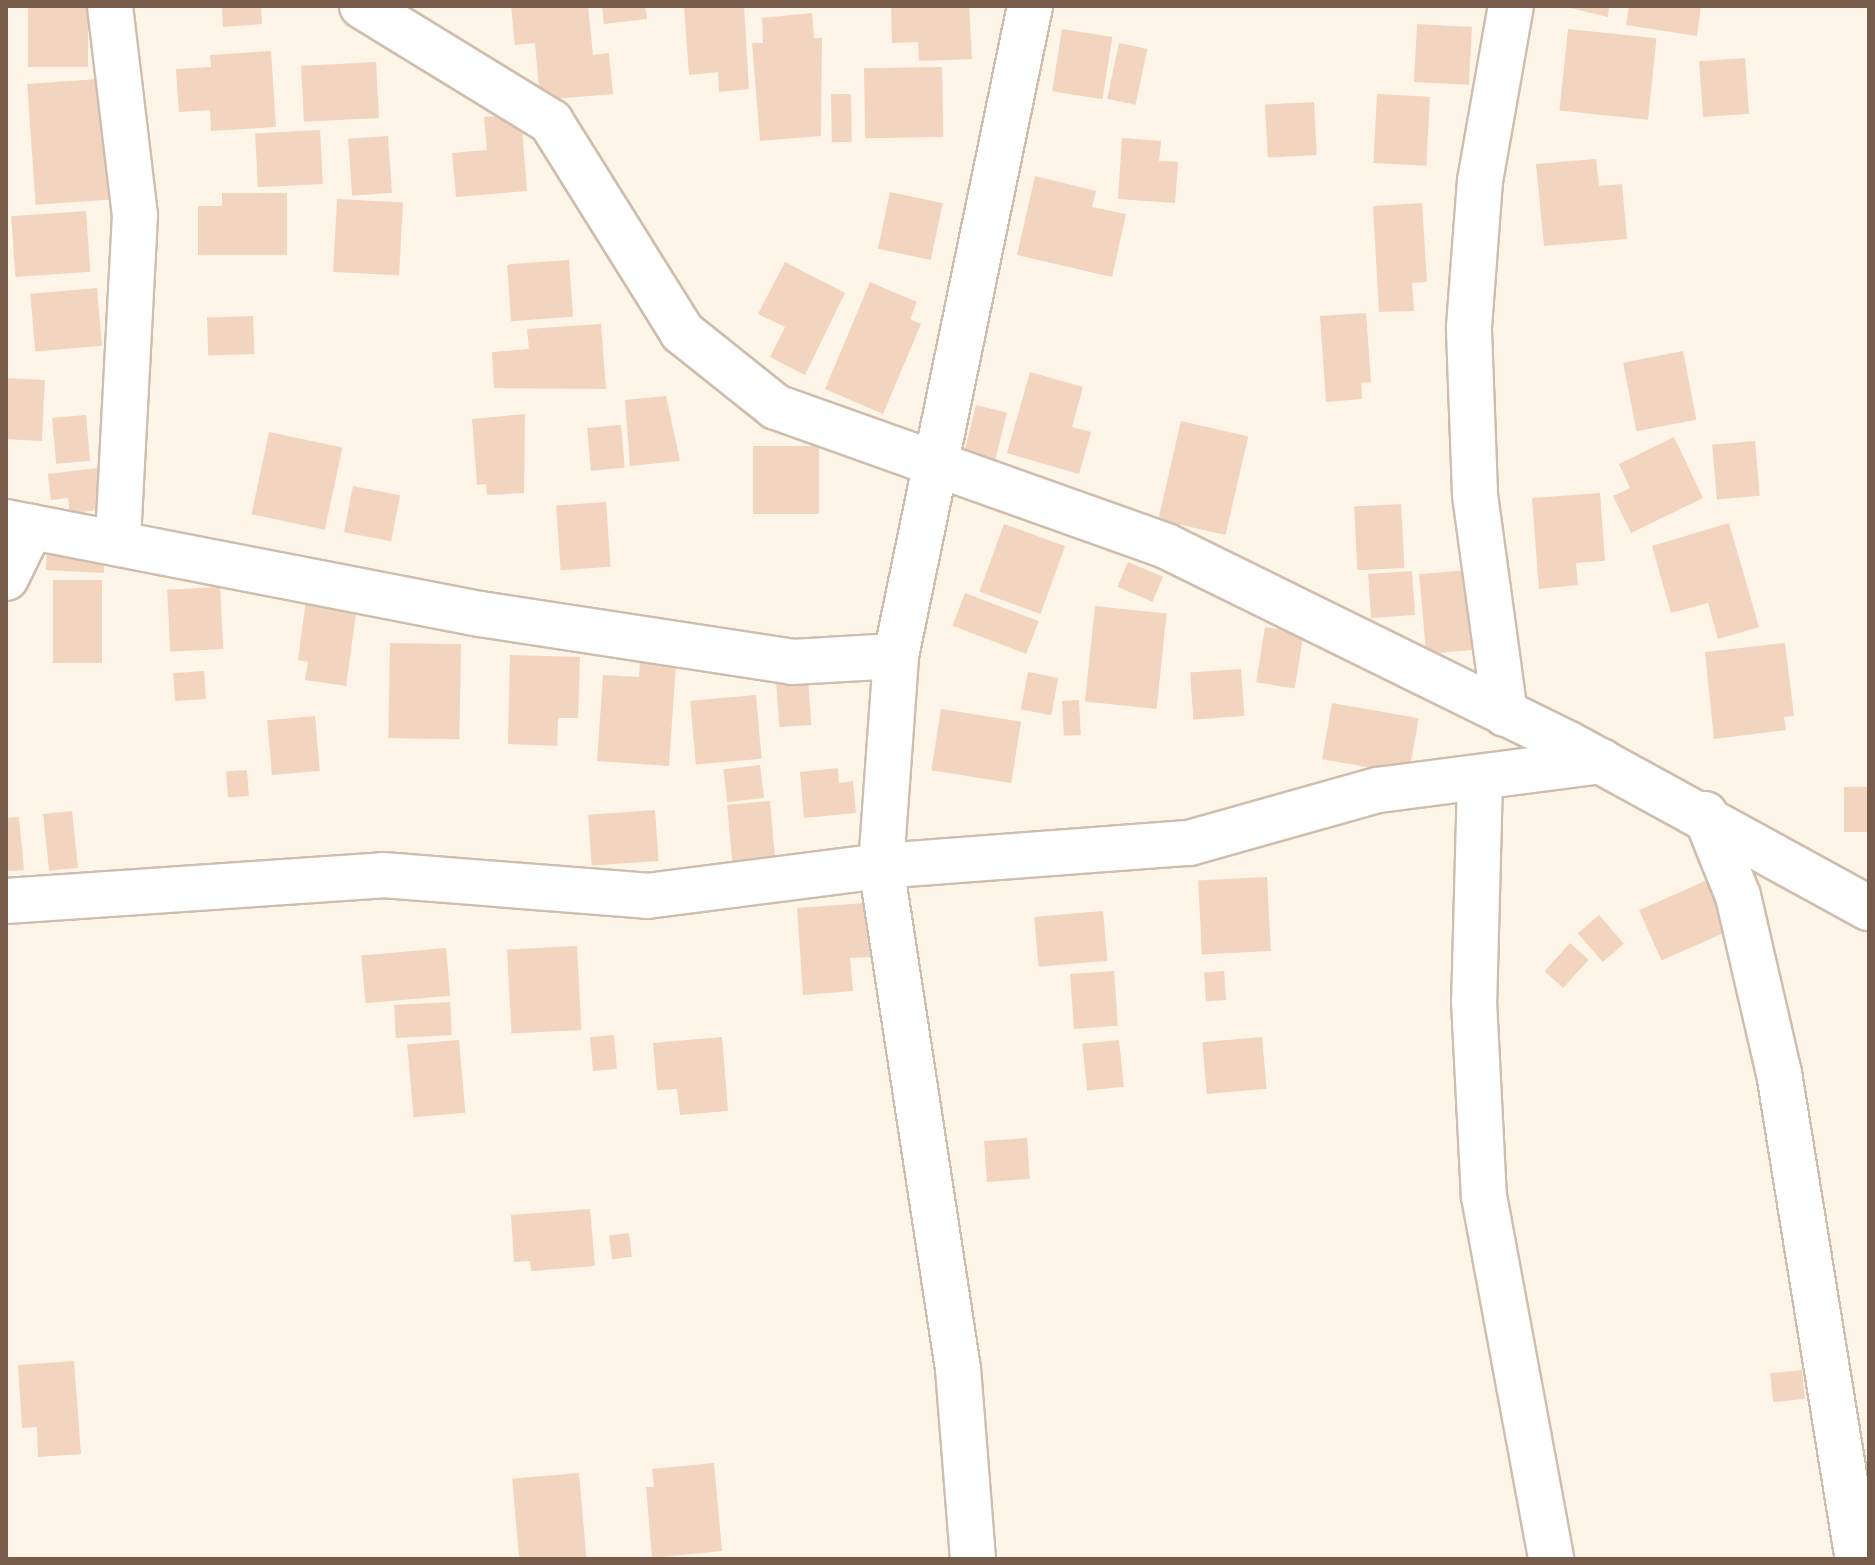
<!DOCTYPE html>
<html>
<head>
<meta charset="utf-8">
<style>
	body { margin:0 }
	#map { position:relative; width:1875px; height:1565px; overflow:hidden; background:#fdf5e7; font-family:Barlow,sans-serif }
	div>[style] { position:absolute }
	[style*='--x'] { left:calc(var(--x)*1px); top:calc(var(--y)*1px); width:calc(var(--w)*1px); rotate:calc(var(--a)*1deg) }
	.building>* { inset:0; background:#f3d4be; transform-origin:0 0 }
	.roads { filter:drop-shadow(2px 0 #cfbdad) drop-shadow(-2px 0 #cfbdad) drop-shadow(0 2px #cfbdad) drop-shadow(0 -2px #cfbdad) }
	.minor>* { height:44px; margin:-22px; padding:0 22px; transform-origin:22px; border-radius:22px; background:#fff }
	span { translate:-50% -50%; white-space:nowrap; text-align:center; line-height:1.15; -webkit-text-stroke:6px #fff9ee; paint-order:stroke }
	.frame { position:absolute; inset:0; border:8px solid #785c4b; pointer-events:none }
</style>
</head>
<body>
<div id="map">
	<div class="building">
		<div style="left:28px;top:6px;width:60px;height:61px"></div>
		<div style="clip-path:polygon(222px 6px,261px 6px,262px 24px,223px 27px)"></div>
		<div style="clip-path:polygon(511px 6px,588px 6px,593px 55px,609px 53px,613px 94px,540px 100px,535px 43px,515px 45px)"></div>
		<div style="clip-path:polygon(602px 6px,645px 6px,647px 19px,604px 24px)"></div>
		<div style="clip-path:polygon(684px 6px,744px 6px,749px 89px,719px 92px,718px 72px,689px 75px)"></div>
		<div style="clip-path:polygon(891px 6px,969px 6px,972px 59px,919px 61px,918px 42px,892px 43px)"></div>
		<div style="clip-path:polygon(1562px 6px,1609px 6px,1608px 17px)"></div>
		<div style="clip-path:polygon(1629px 6px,1701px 6px,1697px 36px,1626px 25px)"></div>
		<div style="clip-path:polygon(812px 13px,814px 38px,822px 38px,821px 136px,760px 141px,752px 43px,763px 43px,762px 18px)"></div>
		<div style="left:1417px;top:24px;width:55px;height:58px;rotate:3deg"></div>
		<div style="left:1062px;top:29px;width:51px;height:63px;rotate:9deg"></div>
		<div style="left:1568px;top:29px;width:89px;height:82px;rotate:6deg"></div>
		<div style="left:1119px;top:43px;width:29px;height:57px;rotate:12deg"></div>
		<div style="clip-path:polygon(271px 51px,276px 127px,211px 131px,210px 110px,179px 112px,176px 69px,211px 67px,210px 55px)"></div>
		<div style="left:1745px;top:58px;width:56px;height:46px;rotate:86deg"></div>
		<div style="left:376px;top:62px;width:56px;height:75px;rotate:87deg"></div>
		<div style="left:942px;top:67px;width:70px;height:78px;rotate:89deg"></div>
		<div style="left:113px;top:78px;width:121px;height:86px;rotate:86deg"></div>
		<div style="left:851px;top:94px;width:48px;height:20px;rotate:89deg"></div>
		<div style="left:1377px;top:94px;width:53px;height:69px;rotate:3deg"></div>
		<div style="left:1314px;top:102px;width:53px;height:49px;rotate:87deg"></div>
		<div style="clip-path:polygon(521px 114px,527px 191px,456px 197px,452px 153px,487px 150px,484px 117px)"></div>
		<div style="left:320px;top:130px;width:54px;height:65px;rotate:87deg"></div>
		<div style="left:388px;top:136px;width:57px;height:40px;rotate:86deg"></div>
		<div style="clip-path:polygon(1122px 138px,1161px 141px,1159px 161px,1178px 162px,1175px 203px,1118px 199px)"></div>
		<div style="clip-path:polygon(1596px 159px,1599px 186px,1622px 184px,1627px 239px,1544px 246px,1536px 164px)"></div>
		<div style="clip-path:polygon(1035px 176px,1096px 191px,1092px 207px,1126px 214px,1112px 277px,1017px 255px)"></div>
		<div style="left:890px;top:192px;width:54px;height:58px;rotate:12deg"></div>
		<div style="clip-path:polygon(222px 193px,287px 193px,287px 255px,198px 255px,198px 206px,222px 206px)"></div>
		<div style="left:337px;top:199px;width:66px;height:73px;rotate:3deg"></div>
		<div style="clip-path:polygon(1422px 203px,1427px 282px,1412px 283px,1414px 311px,1379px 312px,1373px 206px)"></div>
		<div style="left:86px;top:211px;width:61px;height:75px;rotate:86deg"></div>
		<div style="left:569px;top:260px;width:57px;height:62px;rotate:86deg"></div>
		<div style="clip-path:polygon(785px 262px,845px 293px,805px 375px,770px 357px,785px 327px,758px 314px)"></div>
		<div style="clip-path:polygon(870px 282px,917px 302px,910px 319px,921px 324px,883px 414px,825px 389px)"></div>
		<div style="left:97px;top:288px;width:58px;height:67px;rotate:85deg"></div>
		<div style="clip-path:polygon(1366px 313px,1371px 382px,1361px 383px,1362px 399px,1326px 402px,1320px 316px)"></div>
		<div style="left:253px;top:316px;width:38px;height:46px;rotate:88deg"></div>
		<div style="clip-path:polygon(601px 324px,606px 389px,494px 388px,492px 352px,529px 349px,527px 329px)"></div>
		<div style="left:1683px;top:351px;width:70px;height:61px;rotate:79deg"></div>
		<div style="clip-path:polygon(1030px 372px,1083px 387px,1072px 427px,1091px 432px,1079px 474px,1007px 453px)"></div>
		<div style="left:6px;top:378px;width:39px;height:61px;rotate:3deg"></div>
		<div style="clip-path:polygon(666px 396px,680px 461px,630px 466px,625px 400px)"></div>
		<div style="left:976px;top:405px;width:32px;height:49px;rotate:14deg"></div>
		<div style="clip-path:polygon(525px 414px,524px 493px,487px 495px,486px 484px,477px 485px,472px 419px)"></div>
		<div style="left:86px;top:415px;width:46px;height:34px;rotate:85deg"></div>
		<div style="left:1181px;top:421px;width:69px;height:101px;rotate:13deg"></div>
		<div style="left:621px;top:425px;width:43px;height:34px;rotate:85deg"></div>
		<div style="left:269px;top:432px;width:75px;height:84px;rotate:12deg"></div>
		<div style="clip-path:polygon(1674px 437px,1703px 498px,1631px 533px,1613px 496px,1630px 488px,1619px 464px)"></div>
		<div style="left:1755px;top:441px;width:55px;height:43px;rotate:85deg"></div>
		<div style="left:753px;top:446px;width:66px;height:68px"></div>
		<div style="clip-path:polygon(98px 468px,103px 509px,70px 514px,68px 498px,51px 500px,48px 474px)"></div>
		<div style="left:353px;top:486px;width:48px;height:47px;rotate:11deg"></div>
		<div style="clip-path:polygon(1600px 493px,1605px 561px,1576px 563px,1578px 585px,1539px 589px,1532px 498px)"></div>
		<div style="left:606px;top:502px;width:65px;height:50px;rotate:86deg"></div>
		<div style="left:1401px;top:504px;width:64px;height:47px;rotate:87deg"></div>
		<div style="clip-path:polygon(1729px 523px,1759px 627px,1718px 639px,1708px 603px,1671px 613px,1652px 546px)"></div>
		<div style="left:1004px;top:524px;width:65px;height:72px;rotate:20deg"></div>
		<div style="left:47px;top:547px;width:58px;height:23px;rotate:3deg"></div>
		<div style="left:1128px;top:562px;width:38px;height:27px;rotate:23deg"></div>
		<div style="left:1479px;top:569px;width:80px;height:60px;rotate:85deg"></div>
		<div style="left:1412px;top:571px;width:44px;height:44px;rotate:86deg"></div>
		<div style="left:102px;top:580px;width:83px;height:49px;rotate:90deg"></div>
		<div style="left:220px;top:587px;width:62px;height:53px;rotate:87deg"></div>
		<div style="left:965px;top:593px;width:79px;height:35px;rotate:21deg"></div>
		<div style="clip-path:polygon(306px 599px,357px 607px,346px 686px,305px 680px,308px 662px,298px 660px)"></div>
		<div style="left:1095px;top:606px;width:72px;height:96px;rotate:6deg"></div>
		<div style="left:1265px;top:627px;width:39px;height:56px;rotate:9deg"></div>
		<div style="left:390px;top:643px;width:71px;height:95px;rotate:1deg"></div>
		<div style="clip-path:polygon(1785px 643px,1794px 716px,1784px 717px,1786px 730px,1714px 739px,1705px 652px)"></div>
		<div style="clip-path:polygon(510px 655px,580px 657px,578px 718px,558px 718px,557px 746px,508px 744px)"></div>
		<div style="clip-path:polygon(640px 660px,676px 663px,669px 766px,597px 761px,603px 675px,639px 677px)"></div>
		<div style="left:1241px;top:669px;width:47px;height:51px;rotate:86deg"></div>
		<div style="left:204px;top:671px;width:28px;height:31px;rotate:86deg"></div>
		<div style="left:1028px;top:672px;width:31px;height:38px;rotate:11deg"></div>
		<div style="left:808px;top:679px;width:46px;height:32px;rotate:86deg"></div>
		<div style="left:756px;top:695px;width:64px;height:66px;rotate:85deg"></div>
		<div style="left:1079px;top:700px;width:35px;height:17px;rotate:87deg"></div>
		<div style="left:1332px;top:703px;width:88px;height:57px;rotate:10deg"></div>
		<div style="left:941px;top:709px;width:81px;height:62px;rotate:9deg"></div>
		<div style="left:315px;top:716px;width:55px;height:48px;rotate:85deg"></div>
		<div style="left:760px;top:765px;width:33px;height:37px;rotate:83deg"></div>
		<div style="clip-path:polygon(838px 768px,839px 783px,853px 781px,856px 813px,804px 818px,800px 772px)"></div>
		<div style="left:247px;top:770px;width:26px;height:21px;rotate:86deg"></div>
		<div style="left:1869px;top:787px;width:45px;height:25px;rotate:90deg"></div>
		<div style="left:770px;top:801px;width:63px;height:43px;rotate:85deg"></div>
		<div style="left:655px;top:810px;width:51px;height:67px;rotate:86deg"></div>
		<div style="left:72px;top:811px;width:57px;height:29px;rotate:84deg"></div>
		<div style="clip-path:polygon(19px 817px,24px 870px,6px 871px,6px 818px)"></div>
		<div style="left:1267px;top:877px;width:74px;height:69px;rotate:87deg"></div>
		<div style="left:1714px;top:877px;width:55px;height:82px;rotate:66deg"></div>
		<div style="clip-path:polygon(865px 903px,870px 957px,850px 958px,853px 991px,803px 995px,797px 908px)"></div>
		<div style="left:1103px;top:911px;width:50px;height:69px;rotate:85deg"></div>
		<div style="left:1599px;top:915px;width:38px;height:28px;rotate:49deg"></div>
		<div style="left:1570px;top:943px;width:25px;height:38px;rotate:42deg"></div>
		<div style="left:577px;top:946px;width:84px;height:70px;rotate:87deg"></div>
		<div style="left:446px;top:948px;width:48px;height:85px;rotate:85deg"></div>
		<div style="left:1114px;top:971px;width:55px;height:44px;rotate:86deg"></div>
		<div style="left:1224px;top:971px;width:29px;height:20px;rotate:86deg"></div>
		<div style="left:450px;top:1002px;width:33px;height:56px;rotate:87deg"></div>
		<div style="left:614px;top:1035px;width:34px;height:24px;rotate:85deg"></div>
		<div style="clip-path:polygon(722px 1037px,728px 1111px,680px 1115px,677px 1089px,657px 1090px,653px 1043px)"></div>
		<div style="left:1262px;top:1037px;width:52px;height:60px;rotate:85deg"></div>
		<div style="left:459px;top:1040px;width:73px;height:52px;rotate:85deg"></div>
		<div style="left:1119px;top:1040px;width:47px;height:37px;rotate:84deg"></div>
		<div style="left:1027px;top:1138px;width:41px;height:43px;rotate:86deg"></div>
		<div style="clip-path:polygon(590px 1209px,595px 1266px,531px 1271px,530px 1261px,514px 1262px,511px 1215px)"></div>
		<div style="left:629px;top:1233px;width:24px;height:20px;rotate:83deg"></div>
		<div style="clip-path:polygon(74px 1361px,81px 1454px,38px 1457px,37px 1427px,22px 1428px,18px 1365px)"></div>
		<div style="left:1802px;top:1370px;width:29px;height:32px;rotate:84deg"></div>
		<div style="clip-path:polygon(714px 1463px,722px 1551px,652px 1558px,646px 1487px,654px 1487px,652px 1469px)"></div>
		<div style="left:579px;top:1473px;width:85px;height:67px;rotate:85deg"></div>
	</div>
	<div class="roads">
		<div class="minor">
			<div style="--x:110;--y:6;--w:210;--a:83.2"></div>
			<div style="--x:135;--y:215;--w:328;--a:93"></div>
			<div style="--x:362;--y:6;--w:222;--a:31.5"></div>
			<div style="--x:551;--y:122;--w:248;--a:58"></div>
			<div style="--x:682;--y:332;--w:120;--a:38.6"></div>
			<div style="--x:776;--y:407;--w:414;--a:19.6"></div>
			<div style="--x:1166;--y:546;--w:447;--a:26.2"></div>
			<div style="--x:1567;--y:743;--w:344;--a:28.7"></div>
			<div style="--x:6;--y:522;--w:483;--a:11"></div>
			<div style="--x:480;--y:614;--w:316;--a:8.7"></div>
			<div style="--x:792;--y:662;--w:104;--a:-3.3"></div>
			<div style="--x:6;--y:578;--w:57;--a:-63.9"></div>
			<div style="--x:1505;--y:714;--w:222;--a:-97.8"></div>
			<div style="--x:1475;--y:494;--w:167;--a:-92.1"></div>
			<div style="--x:1469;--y:327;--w:146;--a:-85.7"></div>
			<div style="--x:1480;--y:181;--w:178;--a:-80"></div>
			<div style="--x:1480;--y:779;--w:222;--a:91.5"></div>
			<div style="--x:1474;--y:1001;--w:195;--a:87.1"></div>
			<div style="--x:1484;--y:1196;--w:369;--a:79.5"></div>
			<div style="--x:1705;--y:814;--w:88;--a:68.1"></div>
			<div style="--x:1738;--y:896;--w:182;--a:77"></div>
			<div style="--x:1779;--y:1073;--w:492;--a:80.8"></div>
			<div style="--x:6;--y:901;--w:378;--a:-3.9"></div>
			<div style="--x:383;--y:875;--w:265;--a:4.5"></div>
			<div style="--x:647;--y:896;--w:236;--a:-7.3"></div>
			<div style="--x:881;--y:866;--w:309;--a:-4.3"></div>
			<div style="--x:1189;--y:843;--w:196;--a:-15.7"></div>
			<div style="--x:1378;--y:790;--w:225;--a:-7.4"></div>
			<div style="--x:973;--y:1559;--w:191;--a:-94.5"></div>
			<div style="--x:958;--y:1369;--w:509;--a:-98.7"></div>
			<div style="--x:881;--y:866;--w:211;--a:-85.9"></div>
			<div style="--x:896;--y:656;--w:664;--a:-78.35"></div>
		</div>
	</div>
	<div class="frame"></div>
</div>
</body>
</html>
